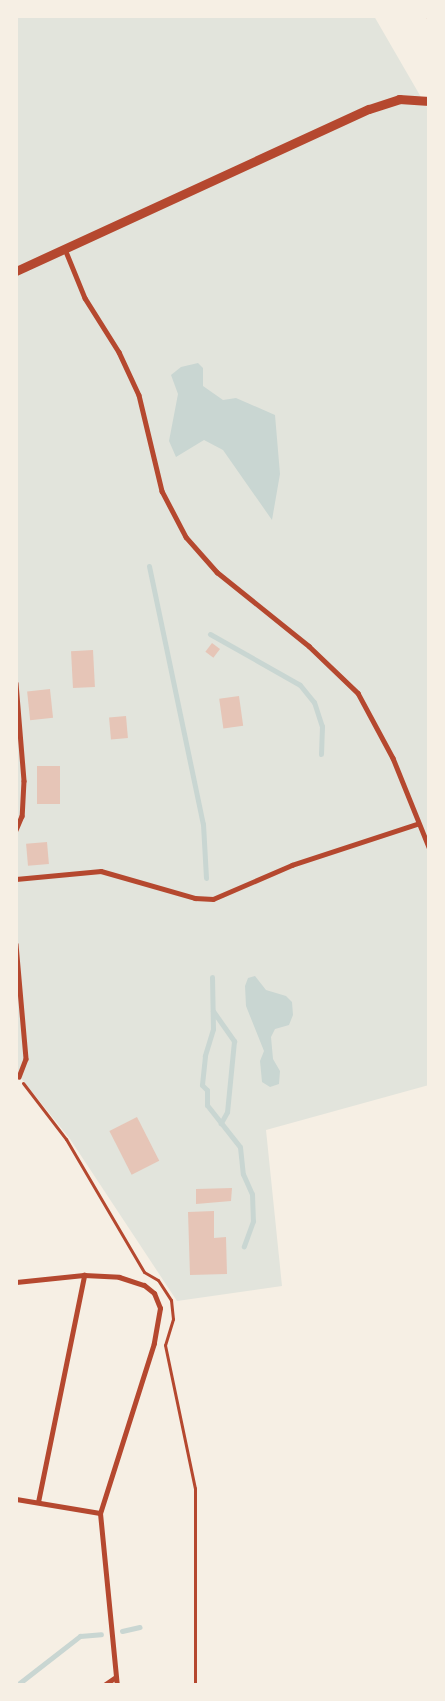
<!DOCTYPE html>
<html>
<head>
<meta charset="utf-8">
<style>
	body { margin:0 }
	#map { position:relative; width:445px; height:1701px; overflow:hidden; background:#f6efe4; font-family:"Zilla Slab",serif }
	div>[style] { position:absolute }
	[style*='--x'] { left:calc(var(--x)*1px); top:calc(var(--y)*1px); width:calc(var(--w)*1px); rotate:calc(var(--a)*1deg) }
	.green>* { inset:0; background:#e2e4dc }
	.water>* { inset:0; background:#c9d6d2 }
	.stream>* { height:5px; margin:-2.5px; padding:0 2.5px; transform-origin:2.5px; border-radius:2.5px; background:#c9d6d2 }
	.building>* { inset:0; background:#e6c5b7; transform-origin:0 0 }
	.path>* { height:3px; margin:-1.5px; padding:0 1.5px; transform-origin:1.5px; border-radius:1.5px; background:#b5482f }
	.pedestrian>* { height:4.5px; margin:-2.25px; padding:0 2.25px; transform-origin:2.25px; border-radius:2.25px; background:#b5482f }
	.minor>* { height:5px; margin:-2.5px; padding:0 2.5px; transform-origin:2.5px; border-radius:2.5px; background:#b5482f }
	.tertiary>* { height:9px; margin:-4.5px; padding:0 4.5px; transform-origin:4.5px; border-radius:4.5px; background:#b5482f }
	span { translate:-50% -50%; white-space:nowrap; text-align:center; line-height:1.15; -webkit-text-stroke:5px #f6efe4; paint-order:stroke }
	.frame { position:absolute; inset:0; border:18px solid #f6efe4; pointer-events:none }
</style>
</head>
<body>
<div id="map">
	<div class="green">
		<div style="clip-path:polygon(16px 16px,374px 16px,429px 111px,429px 1085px,266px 1130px,282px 1286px,177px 1301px,70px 1139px,16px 1072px)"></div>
	</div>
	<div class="water">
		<div style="clip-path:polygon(198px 363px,203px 368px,203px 386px,223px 400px,236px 398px,275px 415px,280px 474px,272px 520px,223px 450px,204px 440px,176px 457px,169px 441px,178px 394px,171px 375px,181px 367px)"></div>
		<div style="clip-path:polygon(255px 976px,266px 990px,286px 996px,292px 1002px,293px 1015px,289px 1025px,275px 1029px,271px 1037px,273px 1059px,280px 1071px,279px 1084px,270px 1087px,262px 1082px,260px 1061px,264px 1051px,246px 1006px,245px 986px,248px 978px)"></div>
	</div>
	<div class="stream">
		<div style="--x:149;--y:566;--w:264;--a:78.2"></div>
		<div style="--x:203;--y:824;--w:54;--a:86.8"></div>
		<div style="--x:210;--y:634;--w:103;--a:29.5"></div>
		<div style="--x:300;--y:685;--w:22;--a:51"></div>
		<div style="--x:314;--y:702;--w:25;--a:72"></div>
		<div style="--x:322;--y:726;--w:28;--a:92"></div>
		<div style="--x:212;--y:977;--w:52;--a:88.9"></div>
		<div style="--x:213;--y:1029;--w:28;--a:107"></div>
		<div style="--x:205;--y:1056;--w:29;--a:96"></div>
		<div style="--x:202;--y:1085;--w:7;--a:45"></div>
		<div style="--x:207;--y:1090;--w:15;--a:90"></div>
		<div style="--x:207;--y:1105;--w:53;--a:51.8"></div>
		<div style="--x:240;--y:1147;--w:27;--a:84"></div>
		<div style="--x:243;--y:1174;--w:22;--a:66"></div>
		<div style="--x:252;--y:1194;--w:27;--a:88"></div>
		<div style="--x:253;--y:1221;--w:27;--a:110"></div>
		<div style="--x:213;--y:1011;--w:37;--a:55"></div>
		<div style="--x:234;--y:1041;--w:71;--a:95.6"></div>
		<div style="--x:227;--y:1112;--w:13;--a:119"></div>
		<div style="--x:122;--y:1631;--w:18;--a:-13"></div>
		<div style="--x:17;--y:1685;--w:80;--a:-37.9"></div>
		<div style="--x:80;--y:1636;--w:21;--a:-5"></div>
	</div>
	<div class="building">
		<div style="left:212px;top:643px;width:10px;height:11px;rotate:37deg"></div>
		<div style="left:93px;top:650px;width:37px;height:22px;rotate:87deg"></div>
		<div style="left:50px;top:689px;width:29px;height:23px;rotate:84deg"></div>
		<div style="left:239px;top:696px;width:30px;height:20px;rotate:82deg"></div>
		<div style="left:126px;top:716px;width:22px;height:17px;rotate:85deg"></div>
		<div style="left:37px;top:766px;width:23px;height:38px"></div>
		<div style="left:47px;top:842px;width:22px;height:21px;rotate:85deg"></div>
		<div style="left:137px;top:1117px;width:49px;height:31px;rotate:63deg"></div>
		<div style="clip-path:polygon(232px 1188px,231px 1201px,196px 1204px,196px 1189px)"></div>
		<div style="clip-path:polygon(214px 1211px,214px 1238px,226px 1237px,227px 1274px,190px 1275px,188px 1212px)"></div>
	</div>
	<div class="path">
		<div style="--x:427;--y:16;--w:4;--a:56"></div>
		<div style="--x:23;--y:1083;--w:71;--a:52.5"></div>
		<div style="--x:66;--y:1139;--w:154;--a:59.6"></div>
		<div style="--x:144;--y:1272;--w:16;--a:30"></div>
		<div style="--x:158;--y:1280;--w:24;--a:57"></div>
		<div style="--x:171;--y:1300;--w:19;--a:84"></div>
		<div style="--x:173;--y:1319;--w:27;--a:107"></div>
		<div style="--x:165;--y:1345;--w:146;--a:78.2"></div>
		<div style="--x:195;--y:1488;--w:197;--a:90"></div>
	</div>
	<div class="pedestrian">
		<div style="--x:65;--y:249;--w:53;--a:67.8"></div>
		<div style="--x:85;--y:298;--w:64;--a:57.8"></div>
		<div style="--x:119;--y:352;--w:47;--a:65.1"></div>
		<div style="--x:139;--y:395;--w:99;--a:76.5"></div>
		<div style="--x:162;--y:491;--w:52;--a:62.4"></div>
		<div style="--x:186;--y:537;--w:47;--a:48.5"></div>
		<div style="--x:217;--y:572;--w:118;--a:38.8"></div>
		<div style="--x:309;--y:646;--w:68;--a:43.8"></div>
		<div style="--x:358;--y:693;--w:74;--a:61.7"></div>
		<div style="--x:393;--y:758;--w:96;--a:68"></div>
		<div style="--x:16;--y:683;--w:98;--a:85.3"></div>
		<div style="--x:24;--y:781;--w:35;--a:93"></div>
		<div style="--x:22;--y:816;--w:15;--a:113"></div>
		<div style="--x:16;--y:879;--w:85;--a:-5.4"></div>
		<div style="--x:101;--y:871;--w:98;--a:16"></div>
		<div style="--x:195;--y:898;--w:18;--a:3"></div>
		<div style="--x:213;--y:899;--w:86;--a:-23.3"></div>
		<div style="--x:292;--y:865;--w:132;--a:-18.2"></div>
		<div style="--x:16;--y:944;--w:115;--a:85"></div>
		<div style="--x:26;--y:1059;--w:19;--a:111"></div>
	</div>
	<div class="minor">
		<div style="--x:16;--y:1282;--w:68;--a:-5.9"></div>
		<div style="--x:84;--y:1275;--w:35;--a:3"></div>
		<div style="--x:119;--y:1277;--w:26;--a:18"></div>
		<div style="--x:144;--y:1285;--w:13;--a:39"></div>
		<div style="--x:154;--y:1293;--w:16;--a:68"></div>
		<div style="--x:160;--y:1308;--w:36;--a:100"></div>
		<div style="--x:154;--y:1343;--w:178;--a:107.6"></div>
		<div style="--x:100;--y:1513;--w:173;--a:84.4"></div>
		<div style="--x:16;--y:1499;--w:85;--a:9.5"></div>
		<div style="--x:38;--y:1502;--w:232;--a:-78.5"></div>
		<div style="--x:104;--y:1685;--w:14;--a:-34"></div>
	</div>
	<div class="tertiary">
		<div style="--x:16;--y:271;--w:388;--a:-24.7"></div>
		<div style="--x:369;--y:109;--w:32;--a:-18"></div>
		<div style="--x:399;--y:99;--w:30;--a:4"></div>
	</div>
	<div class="frame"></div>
</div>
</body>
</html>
